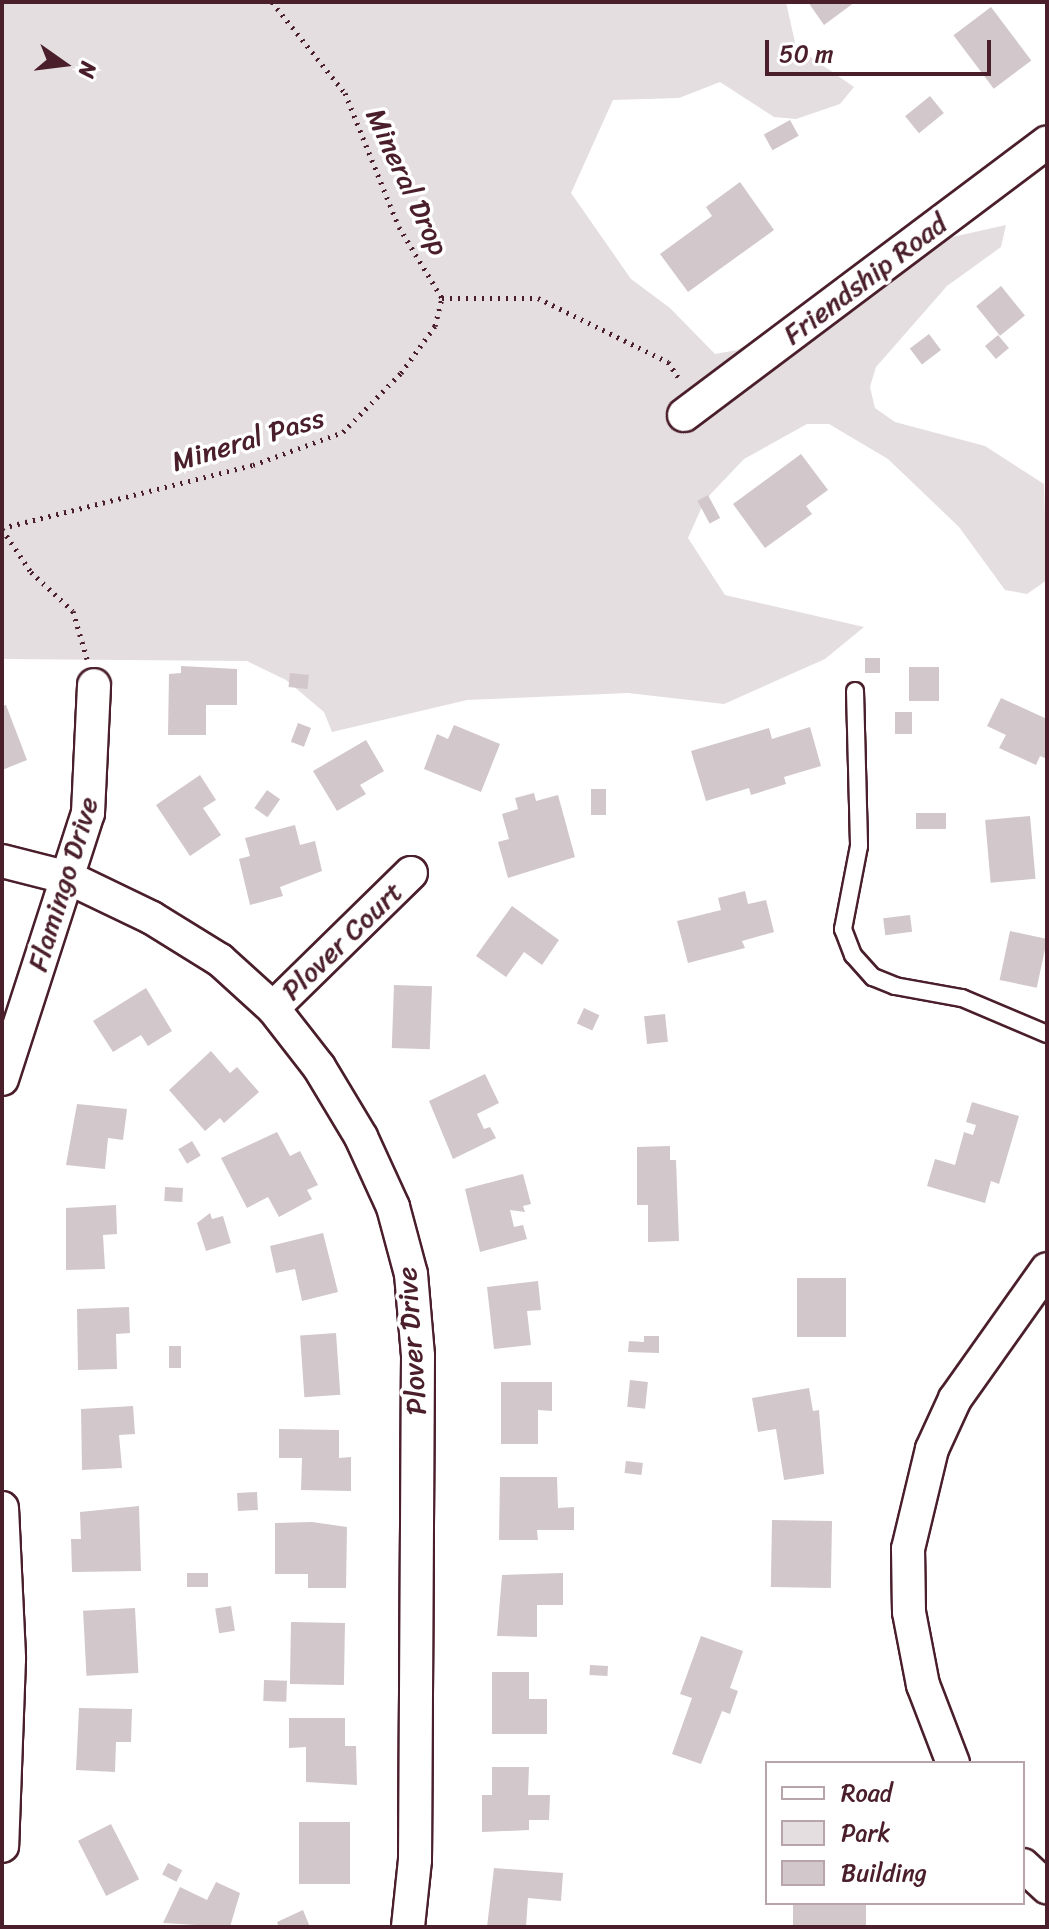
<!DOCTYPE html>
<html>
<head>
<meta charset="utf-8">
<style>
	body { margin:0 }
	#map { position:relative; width:1049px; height:1929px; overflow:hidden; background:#fff; font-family:Sriracha,sans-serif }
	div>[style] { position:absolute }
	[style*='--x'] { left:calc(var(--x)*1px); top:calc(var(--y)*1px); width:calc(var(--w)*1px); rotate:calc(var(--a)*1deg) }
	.green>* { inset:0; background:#e5dee0 }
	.building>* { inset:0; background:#d2c7cb; transform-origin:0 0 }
	.path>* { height:5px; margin-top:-2.5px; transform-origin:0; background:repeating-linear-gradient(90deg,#4a1f2b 0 2px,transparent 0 8px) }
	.roads { filter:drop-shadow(2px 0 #4a1f2b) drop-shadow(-2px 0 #4a1f2b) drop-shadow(0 2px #4a1f2b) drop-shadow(0 -2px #4a1f2b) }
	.service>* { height:16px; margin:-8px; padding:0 8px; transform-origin:8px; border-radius:8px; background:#fff }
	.minor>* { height:32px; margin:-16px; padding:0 16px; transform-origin:16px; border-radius:16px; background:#fff }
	span { translate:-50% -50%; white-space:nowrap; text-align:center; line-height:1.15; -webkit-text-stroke:7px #fff; paint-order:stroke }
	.street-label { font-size:28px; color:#4a1f2b }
	.frame { position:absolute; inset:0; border:4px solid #4a1f2b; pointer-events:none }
	.legend { position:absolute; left:765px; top:1761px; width:260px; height:144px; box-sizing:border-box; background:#fff; border:2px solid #b7a5aa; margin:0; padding:10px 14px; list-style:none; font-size:24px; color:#4a1f2b }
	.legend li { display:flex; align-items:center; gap:16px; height:40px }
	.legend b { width:40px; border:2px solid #b7a5aa }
	.north { position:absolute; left:24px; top:24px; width:80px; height:80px; -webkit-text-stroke:6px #fff; paint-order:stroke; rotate:104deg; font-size:22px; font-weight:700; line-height:32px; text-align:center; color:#4a1f2b }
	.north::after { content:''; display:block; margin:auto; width:28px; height:36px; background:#4a1f2b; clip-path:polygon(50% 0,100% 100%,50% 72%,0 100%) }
	.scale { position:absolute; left:765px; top:40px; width:226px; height:36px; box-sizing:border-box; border:4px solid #4a1f2b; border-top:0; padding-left:10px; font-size:24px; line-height:28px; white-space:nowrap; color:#4a1f2b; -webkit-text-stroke:6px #fff; paint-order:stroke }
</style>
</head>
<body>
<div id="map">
	<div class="green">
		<div style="clip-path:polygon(2px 2px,786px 2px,796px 47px,854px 87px,840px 104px,796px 119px,774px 117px,720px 82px,679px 98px,613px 100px,571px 193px,631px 279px,670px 308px,715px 354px,737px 350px,939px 240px,1006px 225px,1001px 247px,947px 286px,876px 367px,870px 387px,875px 408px,895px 422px,985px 446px,1044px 484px,1047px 580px,1027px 594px,1005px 590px,959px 527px,888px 459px,829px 424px,807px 424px,744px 459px,705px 500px,688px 538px,725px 595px,864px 627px,825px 659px,724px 704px,628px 693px,467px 700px,332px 732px,324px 712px,286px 680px,247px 661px,2px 659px)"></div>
	</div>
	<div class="building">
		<div style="clip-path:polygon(808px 2px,855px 2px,824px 25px)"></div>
		<div style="left:991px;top:7px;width:67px;height:47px;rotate:53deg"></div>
		<div style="left:930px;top:96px;width:22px;height:32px;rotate:51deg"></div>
		<div style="left:790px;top:120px;width:18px;height:30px;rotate:61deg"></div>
		<div style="clip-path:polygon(740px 182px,774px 230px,688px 292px,660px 254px,712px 216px,706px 207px)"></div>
		<div style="left:1001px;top:286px;width:38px;height:32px;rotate:51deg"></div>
		<div style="left:929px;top:334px;width:20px;height:24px;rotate:53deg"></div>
		<div style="left:998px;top:335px;width:17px;height:17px;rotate:50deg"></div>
		<div style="clip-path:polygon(801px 454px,828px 490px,806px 506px,812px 514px,765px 548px,733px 504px)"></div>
		<div style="left:708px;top:495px;width:26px;height:12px;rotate:62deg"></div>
		<div style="left:880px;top:658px;width:15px;height:15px;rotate:90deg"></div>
		<div style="clip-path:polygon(181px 666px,237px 669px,237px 705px,206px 705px,206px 735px,168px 735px,169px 674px,181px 673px)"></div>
		<div style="left:939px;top:667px;width:34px;height:30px;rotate:90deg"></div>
		<div style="left:290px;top:673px;width:19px;height:14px;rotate:6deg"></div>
		<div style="clip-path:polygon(1001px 698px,1047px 719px,1047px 759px,1040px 756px,1036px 765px,999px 748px,1006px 735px,987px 726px)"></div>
		<div style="clip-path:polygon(6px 705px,27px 760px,2px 770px,2px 706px)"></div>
		<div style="left:895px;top:712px;width:17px;height:22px"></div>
		<div style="left:298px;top:723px;width:14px;height:20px;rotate:21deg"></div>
		<div style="clip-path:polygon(454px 725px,500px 744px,481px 792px,424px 769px,437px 734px,448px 739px)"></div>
		<div style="clip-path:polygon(810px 727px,821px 766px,784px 777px,786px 784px,751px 795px,749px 788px,706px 801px,691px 751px,769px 728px,772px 739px)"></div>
		<div style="clip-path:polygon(366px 740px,384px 771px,360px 785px,366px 794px,337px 811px,313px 771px)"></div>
		<div style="clip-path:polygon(200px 775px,216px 800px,203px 808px,221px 835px,190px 856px,156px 805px)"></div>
		<div style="left:591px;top:789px;width:15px;height:26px"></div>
		<div style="left:267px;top:790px;width:16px;height:22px;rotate:35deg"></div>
		<div style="clip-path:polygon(534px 793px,536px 801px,558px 795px,575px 857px,508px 878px,498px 842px,509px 839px,502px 814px,518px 809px,515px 798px)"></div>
		<div style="left:946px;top:813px;width:16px;height:30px;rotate:90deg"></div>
		<div style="left:1030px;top:816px;width:63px;height:45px;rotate:85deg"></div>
		<div style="clip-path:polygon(295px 825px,300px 845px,315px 841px,322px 871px,280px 887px,283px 896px,250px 905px,239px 859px,250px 856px,245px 838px)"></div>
		<div style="clip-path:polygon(745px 891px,748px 904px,766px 900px,774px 932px,742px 941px,745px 948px,688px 963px,677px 921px,721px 910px,718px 898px)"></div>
		<div style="clip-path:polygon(512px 906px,559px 940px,542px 965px,524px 952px,506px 977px,476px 956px)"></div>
		<div style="left:910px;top:915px;width:17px;height:27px;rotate:83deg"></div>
		<div style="left:1010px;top:931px;width:38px;height:50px;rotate:12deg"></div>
		<div style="left:394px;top:985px;width:38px;height:63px;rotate:2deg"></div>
		<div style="clip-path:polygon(146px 988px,172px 1031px,148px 1046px,141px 1035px,113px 1052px,93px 1021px)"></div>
		<div style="left:584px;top:1008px;width:17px;height:17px;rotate:25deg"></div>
		<div style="left:665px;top:1014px;width:28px;height:21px;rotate:84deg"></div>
		<div style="clip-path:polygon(211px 1051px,230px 1073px,237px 1067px,259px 1092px,224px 1123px,220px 1118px,205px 1131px,169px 1090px)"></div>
		<div style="clip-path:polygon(485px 1074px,499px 1103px,477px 1114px,484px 1129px,490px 1127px,496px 1138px,453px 1159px,429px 1101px)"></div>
		<div style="clip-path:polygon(972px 1102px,1019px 1116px,999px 1184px,991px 1181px,985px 1203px,927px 1186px,935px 1159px,955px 1165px,964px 1132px,973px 1135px,976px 1125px,966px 1122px)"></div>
		<div style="clip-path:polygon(77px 1104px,127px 1109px,123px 1140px,108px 1138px,105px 1169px,66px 1165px)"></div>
		<div style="clip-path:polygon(277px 1132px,290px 1156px,300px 1151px,318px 1185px,307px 1190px,312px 1199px,279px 1217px,268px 1197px,247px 1208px,221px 1158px)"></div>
		<div style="left:192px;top:1141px;width:17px;height:16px;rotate:59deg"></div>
		<div style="clip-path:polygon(670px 1146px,670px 1160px,676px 1160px,679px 1241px,648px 1242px,648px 1205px,637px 1205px,637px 1147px)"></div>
		<div style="clip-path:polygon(523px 1174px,531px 1204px,523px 1206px,525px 1212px,510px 1210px,514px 1227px,523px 1225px,527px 1239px,480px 1252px,465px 1189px)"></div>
		<div style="left:165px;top:1187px;width:18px;height:14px;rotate:3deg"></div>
		<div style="clip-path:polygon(116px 1205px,117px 1234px,103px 1235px,105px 1269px,66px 1270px,66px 1208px)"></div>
		<div style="clip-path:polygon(210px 1213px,212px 1219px,223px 1216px,231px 1243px,206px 1251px,197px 1223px)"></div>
		<div style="clip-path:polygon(323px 1233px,338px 1292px,302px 1301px,295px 1269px,276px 1273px,270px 1246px)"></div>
		<div style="left:797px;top:1278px;width:49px;height:59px"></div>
		<div style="clip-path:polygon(538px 1281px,541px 1310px,527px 1311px,531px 1345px,494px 1349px,487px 1287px)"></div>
		<div style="clip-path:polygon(129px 1307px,130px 1333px,116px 1334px,117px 1369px,78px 1370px,77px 1309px)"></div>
		<div style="left:336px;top:1333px;width:62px;height:36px;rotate:86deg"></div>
		<div style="clip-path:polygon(644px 1336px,659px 1336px,659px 1353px,628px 1352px,629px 1341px,644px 1342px)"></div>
		<div style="left:169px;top:1346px;width:12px;height:22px"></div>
		<div style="left:630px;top:1380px;width:18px;height:27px;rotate:6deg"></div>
		<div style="clip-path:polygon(501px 1382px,552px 1382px,552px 1411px,538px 1410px,538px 1444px,501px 1444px)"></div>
		<div style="clip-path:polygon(809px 1388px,813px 1411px,819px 1410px,824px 1474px,784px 1480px,776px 1429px,758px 1432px,752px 1398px)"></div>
		<div style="clip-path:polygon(133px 1406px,135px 1434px,119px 1435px,122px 1468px,82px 1470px,81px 1409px)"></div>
		<div style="clip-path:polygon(279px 1429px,339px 1430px,339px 1458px,351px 1457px,351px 1491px,301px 1490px,302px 1458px,279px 1458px)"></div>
		<div style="left:626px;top:1461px;width:17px;height:12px;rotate:7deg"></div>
		<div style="clip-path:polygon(500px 1477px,557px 1477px,558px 1508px,574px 1507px,574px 1530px,537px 1530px,538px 1540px,499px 1540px)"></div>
		<div style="left:257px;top:1492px;width:18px;height:20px;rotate:87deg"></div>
		<div style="clip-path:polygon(139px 1506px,141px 1571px,72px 1572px,71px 1539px,81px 1539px,80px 1512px)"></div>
		<div style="left:772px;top:1520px;width:60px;height:67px;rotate:1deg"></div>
		<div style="clip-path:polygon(312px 1522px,347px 1527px,346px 1588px,308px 1588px,308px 1574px,275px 1574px,275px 1523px)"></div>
		<div style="left:187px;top:1573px;width:21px;height:14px"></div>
		<div style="clip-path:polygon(563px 1573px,563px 1605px,537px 1605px,537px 1637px,497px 1636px,502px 1575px)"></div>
		<div style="left:231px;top:1606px;width:25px;height:16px;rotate:81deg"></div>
		<div style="left:135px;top:1608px;width:65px;height:52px;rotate:87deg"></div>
		<div style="left:291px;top:1622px;width:54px;height:62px;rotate:1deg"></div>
		<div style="clip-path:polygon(701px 1636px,743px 1651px,730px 1688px,738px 1691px,730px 1714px,722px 1711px,701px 1764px,672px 1754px,692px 1698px,680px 1694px)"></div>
		<div style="left:590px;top:1665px;width:18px;height:10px;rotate:3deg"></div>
		<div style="clip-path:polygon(492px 1672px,529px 1672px,529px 1699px,547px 1699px,547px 1734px,492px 1734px)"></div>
		<div style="left:264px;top:1680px;width:23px;height:21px;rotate:2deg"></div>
		<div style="clip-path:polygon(79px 1708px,132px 1709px,131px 1742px,116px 1742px,115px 1772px,76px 1770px)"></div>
		<div style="clip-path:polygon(289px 1718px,345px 1718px,345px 1746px,356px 1746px,357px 1785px,306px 1782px,306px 1747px,289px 1748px)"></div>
		<div style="clip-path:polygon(492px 1767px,529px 1767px,528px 1795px,550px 1795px,549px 1820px,529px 1820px,529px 1830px,482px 1832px,482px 1795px,492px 1795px)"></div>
		<div style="left:299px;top:1822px;width:51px;height:62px"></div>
		<div style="left:111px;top:1824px;width:62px;height:37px;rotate:63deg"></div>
		<div style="left:168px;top:1863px;width:16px;height:13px;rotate:27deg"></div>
		<div style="clip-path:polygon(494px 1868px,563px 1873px,561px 1901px,528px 1898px,526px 1927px,487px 1927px)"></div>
		<div style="clip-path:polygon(216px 1882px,240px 1893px,230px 1927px,163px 1923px,180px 1887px,207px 1900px)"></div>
		<div style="left:793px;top:1903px;width:73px;height:24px"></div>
		<div style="clip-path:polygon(303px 1910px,310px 1927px,279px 1927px,277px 1922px)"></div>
	</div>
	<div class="path">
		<div style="--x:272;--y:2;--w:117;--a:51.3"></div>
		<div style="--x:345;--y:93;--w:144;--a:68.1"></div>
		<div style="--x:399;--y:227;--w:83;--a:58.8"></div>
		<div style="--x:442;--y:298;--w:96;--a:0"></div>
		<div style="--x:538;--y:298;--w:145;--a:26.2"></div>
		<div style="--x:668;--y:362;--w:23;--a:56"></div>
		<div style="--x:2;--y:528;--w:259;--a:-14.1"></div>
		<div style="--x:253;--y:465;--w:96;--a:-20.1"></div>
		<div style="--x:343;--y:432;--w:83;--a:-45.5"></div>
		<div style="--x:401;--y:373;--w:58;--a:-54.1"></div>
		<div style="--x:435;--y:326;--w:29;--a:-76"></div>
		<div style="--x:2;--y:529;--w:52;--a:56"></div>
		<div style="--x:31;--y:572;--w:57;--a:42.9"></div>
		<div style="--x:73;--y:611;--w:50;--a:73.7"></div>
	</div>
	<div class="roads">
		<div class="service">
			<div style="--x:855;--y:691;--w:155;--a:88.5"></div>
			<div style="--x:859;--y:846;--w:85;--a:100.9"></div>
			<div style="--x:843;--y:929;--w:28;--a:69"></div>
			<div style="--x:853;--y:955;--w:30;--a:48"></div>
			<div style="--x:873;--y:977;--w:24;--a:22"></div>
			<div style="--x:895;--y:986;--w:68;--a:10.2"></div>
			<div style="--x:962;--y:998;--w:92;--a:23"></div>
		</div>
		<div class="minor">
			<div style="--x:684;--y:415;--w:454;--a:-36.9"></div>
			<div style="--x:2;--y:861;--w:69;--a:14.2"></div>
			<div style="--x:69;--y:878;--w:92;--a:25.7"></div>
			<div style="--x:152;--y:918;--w:80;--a:31.7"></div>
			<div style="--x:220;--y:960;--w:72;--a:42.2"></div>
			<div style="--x:273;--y:1008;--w:75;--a:52.1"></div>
			<div style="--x:319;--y:1067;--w:82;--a:59"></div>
			<div style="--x:361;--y:1137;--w:77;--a:65.4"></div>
			<div style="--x:393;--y:1207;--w:69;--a:75"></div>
			<div style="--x:411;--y:1274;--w:82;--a:85.1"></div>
			<div style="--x:418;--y:1356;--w:504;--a:90.34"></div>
			<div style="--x:415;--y:1860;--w:67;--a:96"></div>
			<div style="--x:273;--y:1008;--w:193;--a:-44.4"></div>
			<div style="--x:2;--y:1079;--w:280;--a:-72.1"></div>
			<div style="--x:88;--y:813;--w:128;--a:-87.3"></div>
			<div style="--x:2;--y:1508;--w:151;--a:87.3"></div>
			<div style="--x:9;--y:1659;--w:187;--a:92.1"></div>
			<div style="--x:953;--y:1763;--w:84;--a:-111"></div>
			<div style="--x:923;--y:1685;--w:74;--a:-100.9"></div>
			<div style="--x:909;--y:1612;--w:63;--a:-90.9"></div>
			<div style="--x:908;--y:1549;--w:103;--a:-76.5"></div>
			<div style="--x:932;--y:1449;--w:55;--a:-65.3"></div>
			<div style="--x:955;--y:1399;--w:159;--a:-54.7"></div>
			<div style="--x:1023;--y:1865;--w:33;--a:43"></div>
		</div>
	</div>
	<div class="street-label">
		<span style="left:407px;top:182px;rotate:65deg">Mineral Drop</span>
		<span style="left:865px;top:279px;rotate:-37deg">Friendship Road</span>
		<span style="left:248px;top:440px;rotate:-17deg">Mineral Pass</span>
		<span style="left:63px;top:884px;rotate:-73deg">Flamingo Drive</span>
		<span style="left:342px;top:941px;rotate:-44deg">Plover Court</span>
		<span style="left:412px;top:1341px;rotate:-94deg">Plover Drive</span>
	</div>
	<div class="frame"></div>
	<ul class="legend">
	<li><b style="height:10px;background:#fff"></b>Road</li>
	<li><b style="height:22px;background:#e5dee0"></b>Park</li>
	<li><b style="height:22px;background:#d2c7cb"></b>Building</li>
	</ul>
	<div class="north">N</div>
	<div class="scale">50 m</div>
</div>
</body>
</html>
